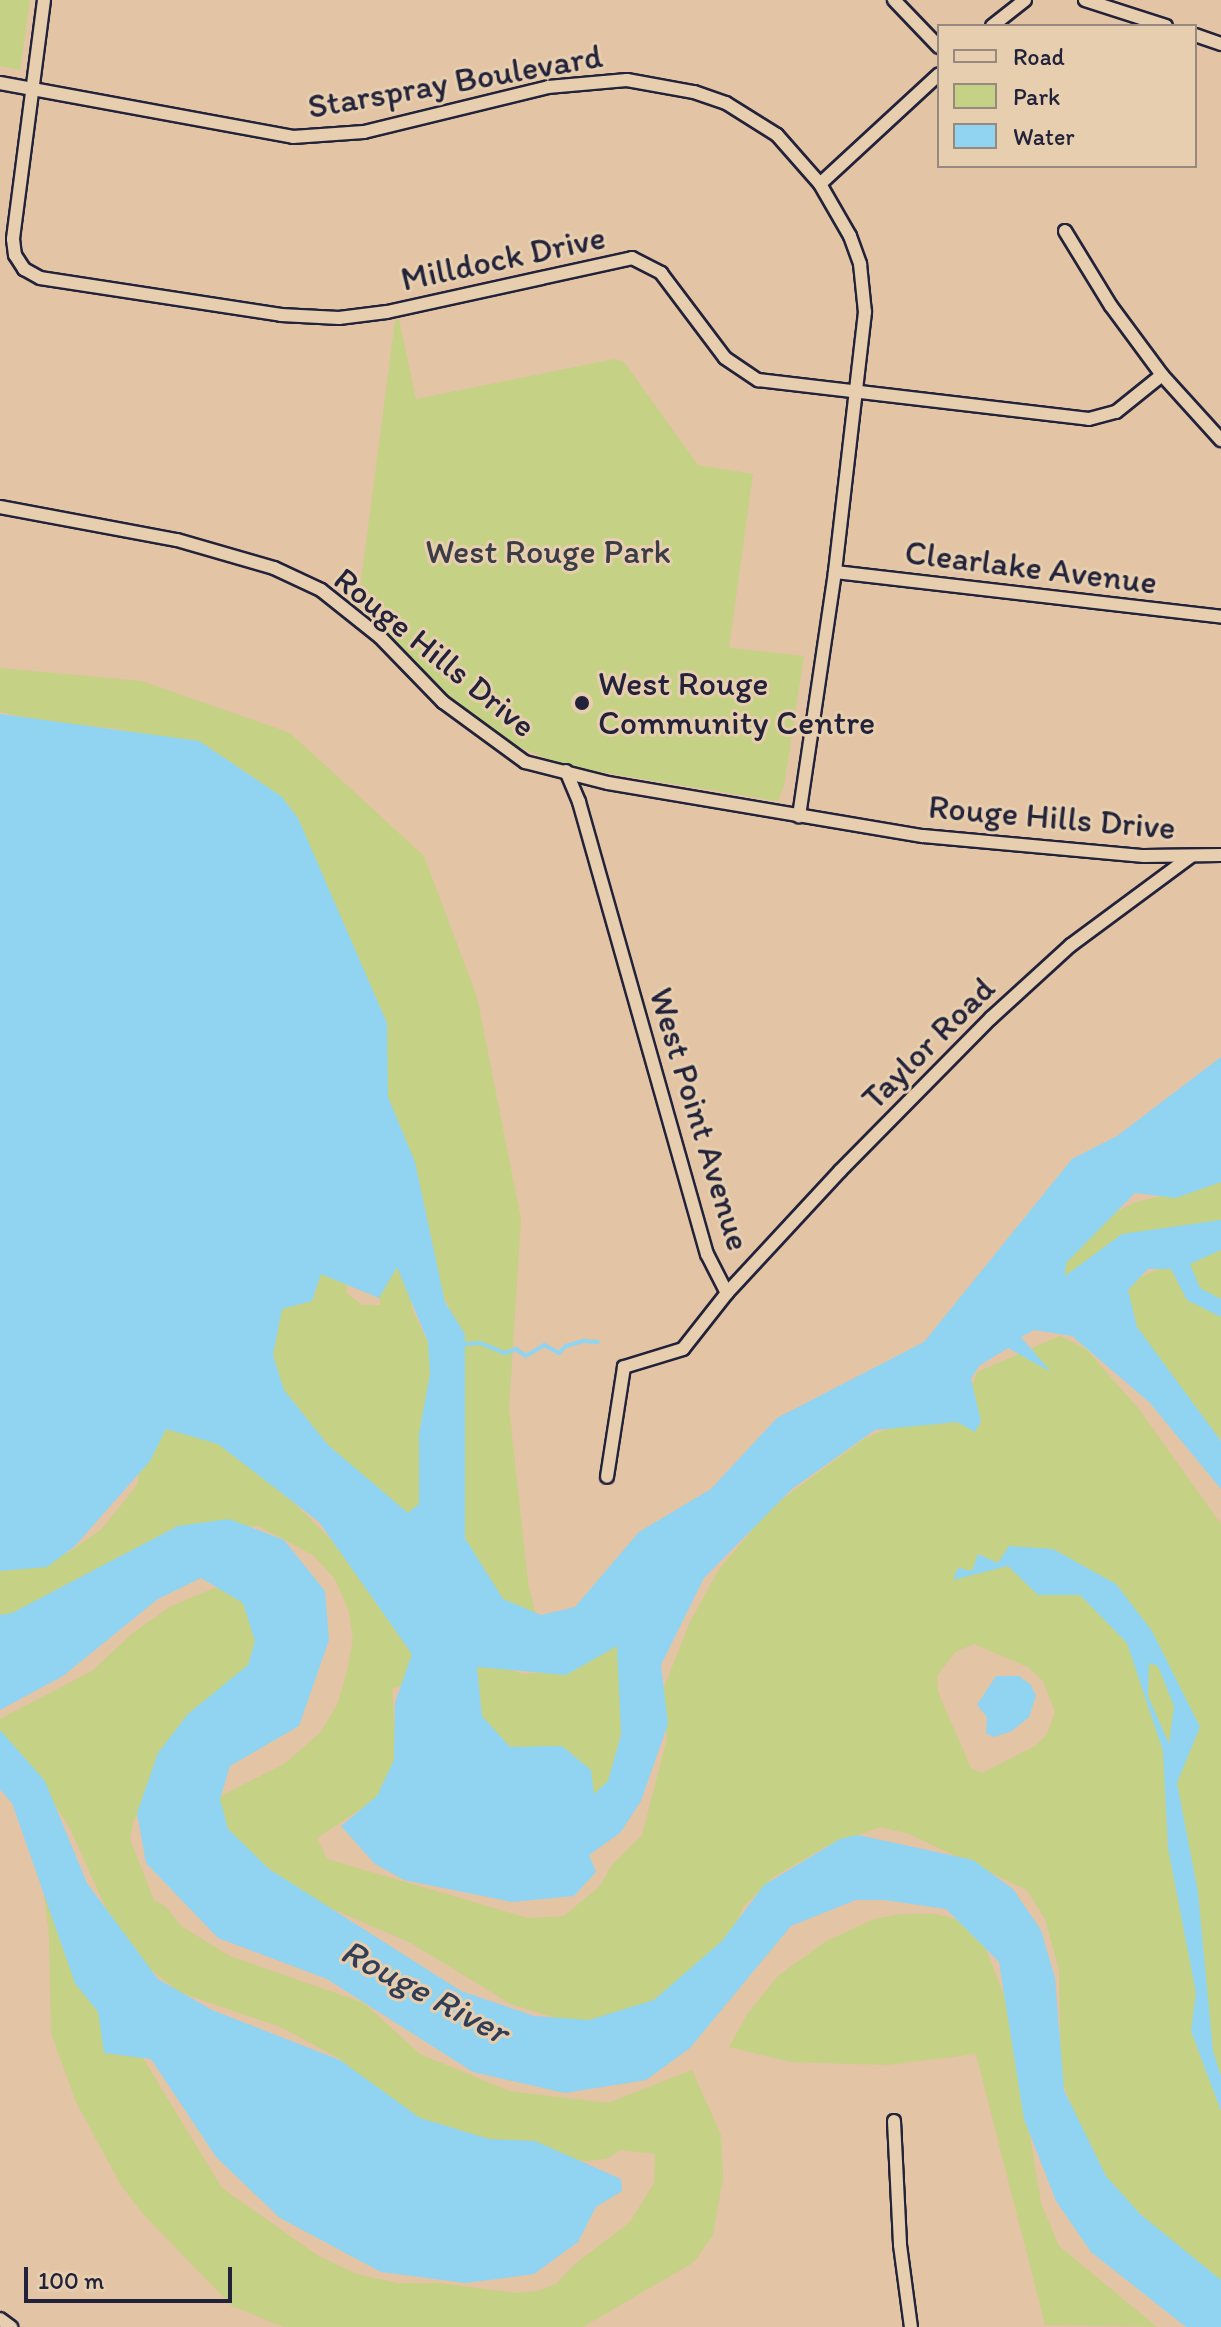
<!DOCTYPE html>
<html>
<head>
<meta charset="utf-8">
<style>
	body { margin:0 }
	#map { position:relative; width:1221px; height:2327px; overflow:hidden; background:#e3c4a4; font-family:Itim,sans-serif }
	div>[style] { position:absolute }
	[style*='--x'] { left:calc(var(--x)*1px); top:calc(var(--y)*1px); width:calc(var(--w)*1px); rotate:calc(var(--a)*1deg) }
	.green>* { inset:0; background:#c5d184 }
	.water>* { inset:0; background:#90d4f2 }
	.stream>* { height:4px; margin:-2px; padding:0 2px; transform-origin:2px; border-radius:2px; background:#90d4f2 }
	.roads { filter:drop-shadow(2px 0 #22223b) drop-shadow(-2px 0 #22223b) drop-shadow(0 2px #22223b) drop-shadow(0 -2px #22223b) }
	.minor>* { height:12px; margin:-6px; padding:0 6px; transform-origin:6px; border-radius:6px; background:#e6ceae }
	.dots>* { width:22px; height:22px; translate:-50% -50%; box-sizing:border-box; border:4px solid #e6ceae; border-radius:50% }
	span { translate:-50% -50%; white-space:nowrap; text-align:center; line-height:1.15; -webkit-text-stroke:6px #e6ceae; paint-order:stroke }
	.street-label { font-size:34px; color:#22223b }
	.park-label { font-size:34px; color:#3a3c46 }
	.poi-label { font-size:34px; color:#22223b }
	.left { translate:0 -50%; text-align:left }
	.water-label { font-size:36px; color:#323d56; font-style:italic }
	.legend { position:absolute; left:937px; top:24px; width:260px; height:144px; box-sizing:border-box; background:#e6ceae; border:2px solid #988980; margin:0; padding:10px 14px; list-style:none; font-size:24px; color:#22223b }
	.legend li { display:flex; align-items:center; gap:16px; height:40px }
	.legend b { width:40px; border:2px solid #988980 }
	.scale { position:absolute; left:24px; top:2267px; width:208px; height:36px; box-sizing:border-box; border:4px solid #22223b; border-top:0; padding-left:10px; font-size:24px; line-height:28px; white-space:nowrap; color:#22223b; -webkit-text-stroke:6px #e6ceae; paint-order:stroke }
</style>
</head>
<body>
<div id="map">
	<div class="green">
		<div style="clip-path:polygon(0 0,30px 0,20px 70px,0 66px)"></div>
		<div style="clip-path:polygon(399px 319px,416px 399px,614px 359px,624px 362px,698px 465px,753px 474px,729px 648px,804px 656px,784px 786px,778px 801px,564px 766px,510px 743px,461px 709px,358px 604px,395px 321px)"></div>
		<div style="clip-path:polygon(0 668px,142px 681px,290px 733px,424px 856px,477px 997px,521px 1219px,509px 1407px,528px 1582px,537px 1620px,496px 1609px,473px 1576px,465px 1533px,464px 1341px,435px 1277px,277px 798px,248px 773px,196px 749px,118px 729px,34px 720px,0 712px)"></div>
		<div style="clip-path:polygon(339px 1126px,405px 1258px,412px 1308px,438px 1365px,437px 1385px,420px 1424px,419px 1531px,290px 1424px,224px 1259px,348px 1270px,346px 1293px,362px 1305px,381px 1305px)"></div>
		<div style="clip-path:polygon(1221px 1170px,1221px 1440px,1119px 1318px,1115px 1288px,1201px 1251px,1068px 1287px,1044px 1281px,1104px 1218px,1136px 1202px,1170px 1194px)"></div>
		<div style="clip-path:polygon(evenodd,1060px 1336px,1086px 1349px,1138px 1408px,1221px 1524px,1221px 2286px,1105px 2182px,1093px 2162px,1061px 2079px,1059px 1970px,1045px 1919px,1027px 1890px,909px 1834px,881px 1827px,829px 1845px,775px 1876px,744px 1906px,707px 1983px,585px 2027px,511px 2004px,411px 1943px,314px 1901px,259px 1868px,236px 1844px,219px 1810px,219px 1797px,284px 1764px,320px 1733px,337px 1705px,347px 1672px,353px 1638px,348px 1608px,334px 1578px,313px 1555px,258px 1526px,225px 1527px,0 1625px,0 1565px,69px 1552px,102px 1529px,137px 1485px,148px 1424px,204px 1427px,282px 1491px,361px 1569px,410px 1644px,415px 1672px,413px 1680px,392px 1689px,397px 1760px,385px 1793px,317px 1838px,327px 1859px,528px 1918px,564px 1916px,600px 1886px,611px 1866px,642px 1835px,667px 1739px,661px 1695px,690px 1622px,718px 1571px,770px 1508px,864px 1439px,892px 1427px,961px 1420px,977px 1372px,1060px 1336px,974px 1644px,1028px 1667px,1043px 1681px,1055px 1712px,1047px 1734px,1035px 1746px,982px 1773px,971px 1768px,938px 1692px,937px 1676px,955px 1652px,974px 1644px)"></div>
		<div style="clip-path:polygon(214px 1588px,233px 1591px,249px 1606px,263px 1651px,164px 1760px,133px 1822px,130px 1839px,154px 1900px,165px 1906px,181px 1926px,230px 1956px,364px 2003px,420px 2054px,509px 2091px,608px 2103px,692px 2070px,721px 2135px,723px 2178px,713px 2235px,694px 2262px,583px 2327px,284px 2327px,232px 2306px,143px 2214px,121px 2185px,76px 2102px,51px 2033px,49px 1935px,39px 1850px,124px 2027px,222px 2188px,317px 2255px,356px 2274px,397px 2283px,438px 2283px,516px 2293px,538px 2291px,556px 2284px,575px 2264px,630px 2222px,654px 2183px,655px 2154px,621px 2150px,606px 2159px,566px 2163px,394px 2115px,340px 2059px,283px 2028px,179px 1992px,124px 1949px,70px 1828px,26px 1762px,0 1738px,0 1719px,92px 1671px,134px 1632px,170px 1607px)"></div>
		<div style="clip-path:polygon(634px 1610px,628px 1728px,598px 1810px,473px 1805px,474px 1667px,485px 1661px,523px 1674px,576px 1670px,615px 1640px)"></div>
		<div style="clip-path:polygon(902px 1914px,935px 1914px,976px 1924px,1008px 2005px,1041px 2203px,1059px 2246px,1157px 2327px,1045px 2325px,976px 2054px,887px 2065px,790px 2062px,729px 2047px,748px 2013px,778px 1976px,825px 1942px,874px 1919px)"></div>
	</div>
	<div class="water">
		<div style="clip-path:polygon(evenodd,0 714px,199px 741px,281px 796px,298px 818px,387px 1023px,388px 1097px,415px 1162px,445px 1302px,465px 1334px,465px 1538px,503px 1599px,541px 1615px,575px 1607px,639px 1532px,711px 1489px,777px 1418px,924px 1342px,1072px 1159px,1117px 1136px,1221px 1057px,1221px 1182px,1176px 1198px,1135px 1193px,1066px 1263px,1065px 1276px,1122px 1234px,1221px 1220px,1221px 1250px,1190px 1264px,1200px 1288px,1221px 1299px,1221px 1317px,1187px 1300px,1171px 1269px,1148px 1269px,1128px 1290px,1137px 1327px,1221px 1441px,1221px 1489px,1149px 1402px,1072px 1336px,1034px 1330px,1021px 1337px,1051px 1372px,1008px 1348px,979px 1366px,971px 1379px,981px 1421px,975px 1432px,957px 1422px,875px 1430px,792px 1489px,704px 1578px,661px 1665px,668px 1724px,641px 1801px,620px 1833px,589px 1855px,596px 1872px,574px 1896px,512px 1902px,404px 1880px,375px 1864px,341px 1826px,377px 1796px,394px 1760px,395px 1703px,412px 1654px,319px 1522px,218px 1444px,166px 1429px,150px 1461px,75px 1546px,47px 1567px,0 1571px,0 714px,397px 1267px,428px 1342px,430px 1374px,419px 1434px,419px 1504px,408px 1513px,328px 1445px,284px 1390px,273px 1355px,282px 1309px,312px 1301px,321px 1274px,379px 1298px,397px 1267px,0 714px,617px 1646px,621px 1735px,608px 1781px,594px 1794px,591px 1770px,562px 1746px,510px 1747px,482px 1716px,477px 1667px,566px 1675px,617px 1646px)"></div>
		<div style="clip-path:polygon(229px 1519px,284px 1540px,325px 1591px,329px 1640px,299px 1726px,230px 1766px,220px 1799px,228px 1829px,269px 1869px,461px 1991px,534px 2016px,589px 2020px,654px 2000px,722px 1941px,764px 1885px,840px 1839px,858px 1835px,973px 1860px,1013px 1889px,1041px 1930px,1055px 1978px,1064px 2090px,1106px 2176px,1140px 2214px,1221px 2280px,1221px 2327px,1186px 2327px,1091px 2252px,1056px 2201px,1024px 2119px,999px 1962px,946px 1909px,884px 1900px,856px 1900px,791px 1926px,690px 2048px,646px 2080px,565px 2093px,473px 2072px,327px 1979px,218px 1938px,146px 1863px,137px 1813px,158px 1753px,188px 1714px,248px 1665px,255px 1641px,243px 1603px,201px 1578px,158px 1599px,63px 1676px,0 1710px,0 1615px,12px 1613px,178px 1526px)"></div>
		<div style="clip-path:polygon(evenodd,1009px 1546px,1053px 1549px,1116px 1584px,1152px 1631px,1200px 1727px,1177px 1783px,1198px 1892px,1213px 2051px,1221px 2076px,1221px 2111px,1191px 2031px,1196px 1993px,1168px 1848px,1163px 1751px,1127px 1643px,1080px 1595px,1038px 1595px,1008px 1566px,953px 1580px,958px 1568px,972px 1571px,978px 1554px,998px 1563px,1009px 1546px,1149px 1663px,1158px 1666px,1174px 1706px,1169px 1744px,1148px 1696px,1149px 1663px)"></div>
		<div style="clip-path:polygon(996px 1676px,1019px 1676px,1031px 1685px,1036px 1696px,1029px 1717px,1012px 1731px,994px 1737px,986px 1733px,987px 1717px,977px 1705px)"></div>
		<div style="clip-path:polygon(0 1730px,45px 1781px,87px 1883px,158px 1979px,212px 2010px,340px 2060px,420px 2118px,489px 2139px,535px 2141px,621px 2179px,622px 2191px,596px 2207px,578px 2242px,534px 2274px,466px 2283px,381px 2272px,280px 2218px,216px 2157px,151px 2059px,104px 2053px,98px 2012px,75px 1983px,12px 1803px,0 1790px)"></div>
	</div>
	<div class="stream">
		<div style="--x:466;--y:1344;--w:14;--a:-4"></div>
		<div style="--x:480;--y:1343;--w:27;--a:22"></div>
		<div style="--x:505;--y:1353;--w:12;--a:-20"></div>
		<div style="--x:516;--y:1349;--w:12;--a:35"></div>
		<div style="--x:526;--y:1356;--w:21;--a:-31"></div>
		<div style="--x:544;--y:1345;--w:17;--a:28"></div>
		<div style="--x:559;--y:1353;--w:10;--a:-45"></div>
		<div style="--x:566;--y:1346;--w:19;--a:-16"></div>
		<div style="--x:584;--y:1341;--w:14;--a:4"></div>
	</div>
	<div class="roads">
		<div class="minor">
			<div style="--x:44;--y:0;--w:241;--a:97.4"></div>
			<div style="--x:13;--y:239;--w:16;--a:83"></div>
			<div style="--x:15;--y:255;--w:17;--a:57"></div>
			<div style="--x:24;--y:269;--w:18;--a:29"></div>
			<div style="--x:40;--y:278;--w:244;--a:8.7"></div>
			<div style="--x:281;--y:315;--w:58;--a:3"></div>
			<div style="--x:339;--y:318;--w:48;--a:-7.1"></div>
			<div style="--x:387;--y:312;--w:251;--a:-12.4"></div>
			<div style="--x:632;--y:258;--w:33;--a:27"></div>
			<div style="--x:661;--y:273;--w:106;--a:53"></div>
			<div style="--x:725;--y:358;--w:40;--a:34"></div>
			<div style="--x:758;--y:380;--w:333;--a:6.7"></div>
			<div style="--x:1089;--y:419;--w:28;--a:-15"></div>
			<div style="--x:1116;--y:412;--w:59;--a:-38.8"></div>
			<div style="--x:894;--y:0;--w:65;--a:46.2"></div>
			<div style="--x:1085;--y:0;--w:85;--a:17.8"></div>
			<div style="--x:992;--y:26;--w:42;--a:-38.2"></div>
			<div style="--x:1195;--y:35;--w:28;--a:19"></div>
			<div style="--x:0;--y:83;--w:298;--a:10.4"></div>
			<div style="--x:293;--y:137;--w:71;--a:-4"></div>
			<div style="--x:364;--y:132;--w:189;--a:-13.7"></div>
			<div style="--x:548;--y:87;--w:79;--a:-5.1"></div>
			<div style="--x:627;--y:80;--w:68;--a:10.2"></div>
			<div style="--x:694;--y:92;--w:34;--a:19"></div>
			<div style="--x:726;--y:103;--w:60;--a:32.1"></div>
			<div style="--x:777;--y:135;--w:65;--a:48.7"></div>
			<div style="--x:820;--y:184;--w:60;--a:60"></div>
			<div style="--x:850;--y:236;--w:30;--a:70"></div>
			<div style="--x:860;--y:264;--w:48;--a:84.1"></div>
			<div style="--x:865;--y:312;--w:262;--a:96.6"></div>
			<div style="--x:835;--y:572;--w:247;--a:98.4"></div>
			<div style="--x:820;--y:184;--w:162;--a:-42.7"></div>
			<div style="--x:1065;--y:231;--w:88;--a:58.5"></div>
			<div style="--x:1111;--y:306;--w:86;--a:53.5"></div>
			<div style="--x:1162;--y:375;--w:88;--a:47.8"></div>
			<div style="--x:0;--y:507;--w:180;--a:10.6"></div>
			<div style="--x:177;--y:540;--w:101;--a:16.1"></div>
			<div style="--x:274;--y:568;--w:52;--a:25.1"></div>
			<div style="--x:321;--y:590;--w:75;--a:38.5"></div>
			<div style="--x:380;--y:637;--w:91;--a:45.9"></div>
			<div style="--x:443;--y:702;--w:102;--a:36.2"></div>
			<div style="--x:525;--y:762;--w:86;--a:14.2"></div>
			<div style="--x:608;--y:783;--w:319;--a:9.6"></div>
			<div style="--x:923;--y:836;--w:222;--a:5.2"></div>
			<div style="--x:1144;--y:856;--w:77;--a:-0.7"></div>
			<div style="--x:835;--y:572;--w:389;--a:6.6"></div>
			<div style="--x:566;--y:771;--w:34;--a:67"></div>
			<div style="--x:579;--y:802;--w:470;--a:74.2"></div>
			<div style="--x:707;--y:1254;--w:44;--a:62.9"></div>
			<div style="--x:727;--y:1293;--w:71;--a:128.2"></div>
			<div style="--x:683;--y:1349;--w:62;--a:163"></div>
			<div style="--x:624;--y:1367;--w:111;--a:98.8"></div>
			<div style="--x:727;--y:1293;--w:166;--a:-47.2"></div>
			<div style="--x:840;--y:1171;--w:215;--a:-45.4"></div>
			<div style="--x:991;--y:1018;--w:108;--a:-42.4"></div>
			<div style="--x:1071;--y:945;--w:148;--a:-36.5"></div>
			<div style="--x:894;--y:2121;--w:124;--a:87.2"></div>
			<div style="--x:900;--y:2245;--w:83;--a:82.4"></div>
			<div style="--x:0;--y:2319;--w:14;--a:36"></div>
		</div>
	</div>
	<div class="dots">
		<div style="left:582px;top:703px;background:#22223b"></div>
	</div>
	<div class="street-label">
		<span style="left:455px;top:81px;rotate:-10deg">Starspray Boulevard</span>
		<span style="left:503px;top:258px;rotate:-12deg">Milldock Drive</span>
		<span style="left:1031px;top:567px;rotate:7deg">Clearlake Avenue</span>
		<span style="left:435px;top:652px;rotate:39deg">Rouge Hills Drive</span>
		<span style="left:1052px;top:817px;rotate:5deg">Rouge Hills Drive</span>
		<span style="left:928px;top:1043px;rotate:-45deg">Taylor Road</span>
		<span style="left:700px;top:1119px;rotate:73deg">West Point Avenue</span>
	</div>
	<div class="park-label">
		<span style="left:548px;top:552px">West Rouge Park</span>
	</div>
	<div class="poi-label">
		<span class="left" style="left:598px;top:703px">West Rouge<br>Community Centre</span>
	</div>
	<div class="water-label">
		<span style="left:425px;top:1991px;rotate:28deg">Rouge River</span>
	</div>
	<ul class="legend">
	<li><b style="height:10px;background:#e6ceae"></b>Road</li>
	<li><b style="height:22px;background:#c5d184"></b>Park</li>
	<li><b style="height:22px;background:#90d4f2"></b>Water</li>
	</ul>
	<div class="scale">100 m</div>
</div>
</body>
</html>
